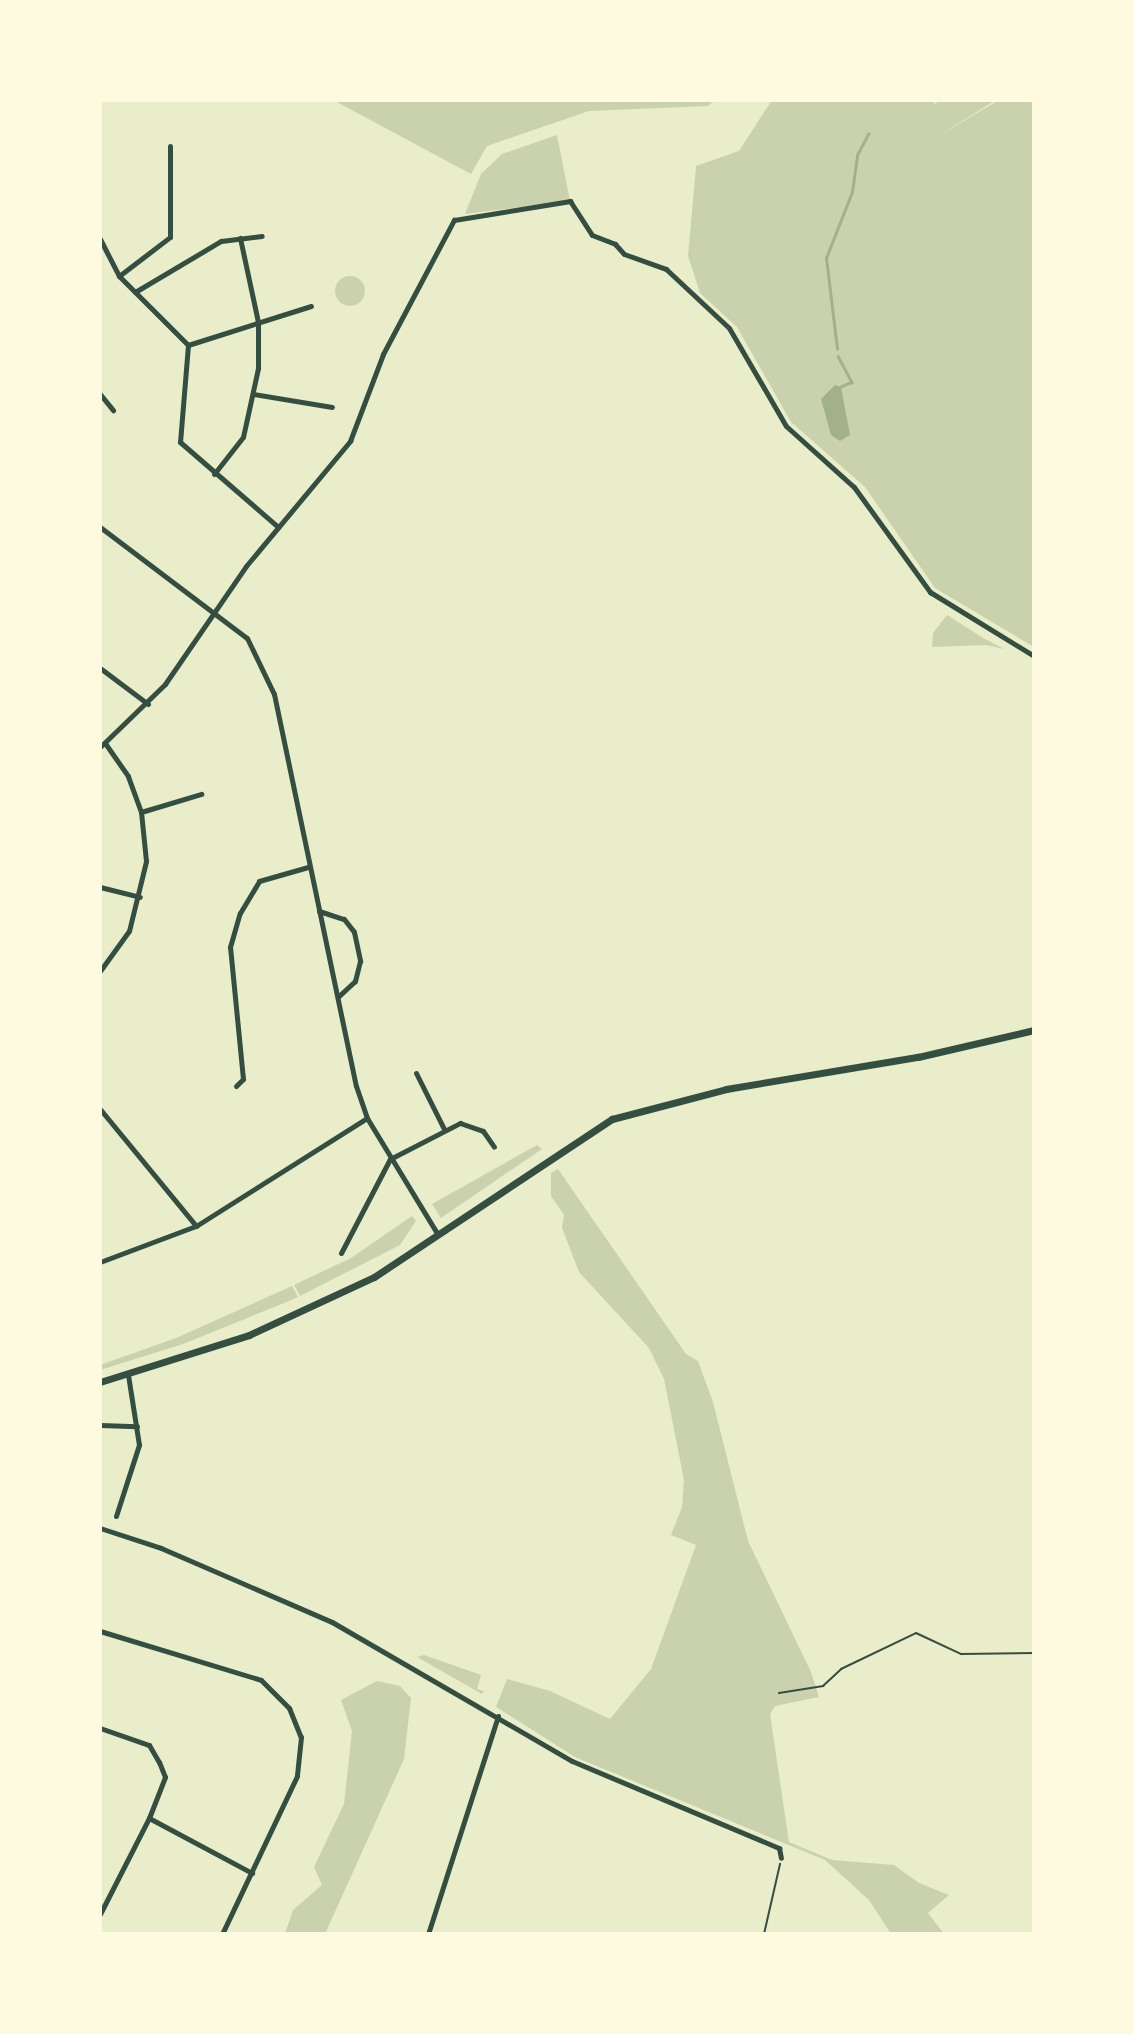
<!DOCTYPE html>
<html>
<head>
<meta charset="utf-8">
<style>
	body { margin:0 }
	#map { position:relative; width:1134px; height:2034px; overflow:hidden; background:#e9edc9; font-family:"PT Serif",serif }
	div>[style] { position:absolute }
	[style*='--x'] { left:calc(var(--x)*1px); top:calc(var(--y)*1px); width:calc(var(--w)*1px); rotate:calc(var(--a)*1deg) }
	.green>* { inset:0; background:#cad2ad }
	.round { border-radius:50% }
	.water>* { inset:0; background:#a3b18a }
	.stream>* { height:2.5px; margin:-1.25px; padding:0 1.25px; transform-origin:1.25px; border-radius:1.25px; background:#a3b18a }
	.path>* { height:2px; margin:-1px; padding:0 1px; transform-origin:1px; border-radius:1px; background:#344e41 }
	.minor>* { height:5px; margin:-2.5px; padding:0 2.5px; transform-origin:2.5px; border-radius:2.5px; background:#344e41 }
	.tertiary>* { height:7px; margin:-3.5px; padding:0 3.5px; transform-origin:3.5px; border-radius:3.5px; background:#344e41 }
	span { translate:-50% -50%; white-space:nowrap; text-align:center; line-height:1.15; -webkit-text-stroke:6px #fefae0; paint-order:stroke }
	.frame { position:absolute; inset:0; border:102px solid #fefae0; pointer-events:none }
</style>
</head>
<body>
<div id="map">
	<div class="green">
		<div style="clip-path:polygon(333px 100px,715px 100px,708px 106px,589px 111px,487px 146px,471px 174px)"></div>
		<div style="clip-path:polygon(772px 100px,932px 100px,935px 104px,940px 100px,996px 100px,935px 138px,999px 100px,1034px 100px,1034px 647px,935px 588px,865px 487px,791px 422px,737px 327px,700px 293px,688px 256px,696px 166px,739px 151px)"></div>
		<div style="clip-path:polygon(557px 135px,570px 201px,465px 214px,481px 174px,502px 154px)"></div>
		<div class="round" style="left:335px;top:276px;width:30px;height:30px"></div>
		<div style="clip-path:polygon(947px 615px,985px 639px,1004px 649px,986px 645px,932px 647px,933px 633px)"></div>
		<div style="clip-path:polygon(537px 1145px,542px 1149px,441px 1218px,432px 1204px)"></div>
		<div style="clip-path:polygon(558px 1169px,686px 1354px,698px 1361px,713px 1402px,748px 1541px,811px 1672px,819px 1697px,775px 1706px,770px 1714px,789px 1842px,832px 1860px,894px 1865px,919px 1883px,949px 1895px,928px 1913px,944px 1934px,891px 1934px,869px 1900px,825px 1860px,575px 1757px,496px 1707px,507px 1679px,550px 1691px,610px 1719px,651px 1669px,696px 1545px,671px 1535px,682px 1507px,684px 1480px,664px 1379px,649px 1348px,579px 1272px,562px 1228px,564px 1215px,551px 1196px,551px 1173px)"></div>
		<div style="clip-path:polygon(412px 1216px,416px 1221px,400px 1245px,300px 1296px,294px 1285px,351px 1258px)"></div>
		<div style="clip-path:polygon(292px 1286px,298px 1297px,289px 1301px,183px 1344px,100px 1370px,100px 1365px,176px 1338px)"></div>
		<div style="clip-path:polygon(424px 1655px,481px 1675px,477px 1689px,484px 1691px,482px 1694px,417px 1657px)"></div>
		<div style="clip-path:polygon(377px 1681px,400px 1686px,411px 1698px,404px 1759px,325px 1934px,285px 1934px,293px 1910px,322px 1885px,314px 1867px,344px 1804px,352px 1731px,341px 1700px)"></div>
	</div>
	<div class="water">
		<div style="clip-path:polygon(835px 385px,841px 387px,850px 435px,840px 441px,831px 435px,821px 399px)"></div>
	</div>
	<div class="stream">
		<div style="--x:837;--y:349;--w:92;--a:-96.9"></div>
		<div style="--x:826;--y:258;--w:71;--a:-68.5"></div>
		<div style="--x:852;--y:192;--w:37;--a:-82"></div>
		<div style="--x:857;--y:155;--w:24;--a:-62"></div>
		<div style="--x:838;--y:356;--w:30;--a:62"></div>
		<div style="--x:852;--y:382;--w:12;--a:156"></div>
	</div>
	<div class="path">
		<div style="--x:779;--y:1693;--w:45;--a:-9"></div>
		<div style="--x:823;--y:1686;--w:25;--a:-43"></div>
		<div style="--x:841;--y:1669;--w:83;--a:-25.6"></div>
		<div style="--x:916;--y:1633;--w:50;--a:25"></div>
		<div style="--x:961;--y:1654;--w:73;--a:-0.8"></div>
		<div style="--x:764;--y:1934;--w:72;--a:-77.1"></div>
	</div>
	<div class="minor">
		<div style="--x:100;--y:239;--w:42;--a:62.8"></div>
		<div style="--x:119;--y:276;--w:98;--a:45"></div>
		<div style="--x:188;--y:345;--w:97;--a:94.7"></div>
		<div style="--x:180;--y:442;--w:130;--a:40.9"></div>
		<div style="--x:119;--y:276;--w:64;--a:-37.4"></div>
		<div style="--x:170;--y:237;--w:91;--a:-90"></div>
		<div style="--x:135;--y:292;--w:100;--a:-30.7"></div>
		<div style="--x:221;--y:241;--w:41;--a:-7"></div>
		<div style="--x:188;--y:345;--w:129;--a:-17.6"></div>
		<div style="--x:100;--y:394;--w:21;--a:51"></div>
		<div style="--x:253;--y:394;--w:80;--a:9.3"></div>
		<div style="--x:214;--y:474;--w:47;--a:-51.9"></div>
		<div style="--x:243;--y:437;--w:71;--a:-77.7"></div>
		<div style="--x:258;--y:368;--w:46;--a:-90"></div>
		<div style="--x:258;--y:322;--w:86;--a:-102.1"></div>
		<div style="--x:100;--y:527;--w:184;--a:37.1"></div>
		<div style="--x:247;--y:638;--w:62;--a:64.3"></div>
		<div style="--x:274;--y:694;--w:400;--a:78.2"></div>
		<div style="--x:356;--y:1086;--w:34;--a:71"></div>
		<div style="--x:367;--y:1118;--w:135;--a:58.7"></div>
		<div style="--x:100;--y:668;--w:60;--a:36.9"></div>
		<div style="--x:100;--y:747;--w:91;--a:-44.1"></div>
		<div style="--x:165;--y:684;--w:143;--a:-55.5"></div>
		<div style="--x:246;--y:566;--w:163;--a:-50.2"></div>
		<div style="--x:350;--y:441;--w:93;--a:-69.2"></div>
		<div style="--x:383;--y:354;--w:152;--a:-62.1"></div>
		<div style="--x:454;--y:220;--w:118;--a:-9.3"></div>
		<div style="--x:570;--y:201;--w:40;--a:57.1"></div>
		<div style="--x:592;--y:235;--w:25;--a:21"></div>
		<div style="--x:615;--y:244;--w:13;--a:48"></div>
		<div style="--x:624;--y:254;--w:45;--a:19.7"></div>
		<div style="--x:666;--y:269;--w:86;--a:43.1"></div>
		<div style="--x:729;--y:328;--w:113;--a:59.8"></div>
		<div style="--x:786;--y:426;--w:91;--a:41.9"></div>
		<div style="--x:854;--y:487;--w:130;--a:54.1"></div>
		<div style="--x:930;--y:592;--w:122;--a:31.6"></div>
		<div style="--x:141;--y:812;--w:63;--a:-16.7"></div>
		<div style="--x:100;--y:887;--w:41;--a:14"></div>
		<div style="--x:319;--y:911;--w:26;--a:18"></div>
		<div style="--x:344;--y:919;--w:16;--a:52"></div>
		<div style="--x:354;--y:932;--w:30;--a:78"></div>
		<div style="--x:360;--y:961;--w:21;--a:104"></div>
		<div style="--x:355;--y:981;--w:23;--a:137"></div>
		<div style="--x:100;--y:971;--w:49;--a:-54.1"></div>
		<div style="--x:129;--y:931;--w:72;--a:-76.3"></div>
		<div style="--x:146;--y:861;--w:49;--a:-95.8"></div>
		<div style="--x:141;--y:812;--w:38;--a:-110"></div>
		<div style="--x:128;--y:776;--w:39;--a:-125"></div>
		<div style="--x:416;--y:1073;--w:63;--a:63.4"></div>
		<div style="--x:236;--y:1086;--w:10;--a:-45"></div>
		<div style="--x:243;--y:1079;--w:133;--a:-95.6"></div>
		<div style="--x:230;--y:947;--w:35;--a:-74"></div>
		<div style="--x:240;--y:913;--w:37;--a:-59"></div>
		<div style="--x:259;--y:881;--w:51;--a:-15.9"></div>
		<div style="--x:100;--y:1109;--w:151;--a:50.6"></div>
		<div style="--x:341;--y:1253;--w:106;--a:-62.5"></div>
		<div style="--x:390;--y:1159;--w:79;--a:-27.2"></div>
		<div style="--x:460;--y:1123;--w:24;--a:19"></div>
		<div style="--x:483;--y:1131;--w:19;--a:55"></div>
		<div style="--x:100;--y:1262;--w:103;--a:-20.6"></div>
		<div style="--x:196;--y:1226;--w:202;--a:-32.3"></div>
		<div style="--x:100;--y:1425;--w:37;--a:2"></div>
		<div style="--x:116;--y:1516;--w:75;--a:-72.1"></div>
		<div style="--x:139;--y:1445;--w:71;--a:-98.9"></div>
		<div style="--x:100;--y:1528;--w:64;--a:18.2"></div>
		<div style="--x:161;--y:1548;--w:186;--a:23.4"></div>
		<div style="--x:332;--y:1622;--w:277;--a:30.1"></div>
		<div style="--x:572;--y:1761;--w:225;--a:22.8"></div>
		<div style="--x:779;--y:1848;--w:10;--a:79"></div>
		<div style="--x:100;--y:1631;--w:168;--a:16.9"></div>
		<div style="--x:261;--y:1680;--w:40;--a:45"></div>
		<div style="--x:289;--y:1708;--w:31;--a:68"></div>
		<div style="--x:301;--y:1737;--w:39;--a:96"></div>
		<div style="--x:297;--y:1776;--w:175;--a:115.4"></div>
		<div style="--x:100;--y:1728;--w:52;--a:19.1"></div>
		<div style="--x:149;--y:1745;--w:20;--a:60"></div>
		<div style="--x:159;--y:1762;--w:16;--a:68"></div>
		<div style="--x:165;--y:1777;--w:44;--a:111.3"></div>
		<div style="--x:149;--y:1818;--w:117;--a:28.1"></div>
		<div style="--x:100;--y:1914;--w:108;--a:-63"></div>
		<div style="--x:428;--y:1934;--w:229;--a:-72.2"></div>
	</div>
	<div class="tertiary">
		<div style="--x:100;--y:1382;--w:156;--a:-17.5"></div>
		<div style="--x:249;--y:1335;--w:138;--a:-24.9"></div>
		<div style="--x:374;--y:1277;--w:286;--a:-33.6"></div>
		<div style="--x:612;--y:1119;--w:118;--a:-14.7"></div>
		<div style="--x:726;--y:1089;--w:195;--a:-9.5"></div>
		<div style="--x:918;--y:1057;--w:119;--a:-13.1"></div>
	</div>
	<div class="frame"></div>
</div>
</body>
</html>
